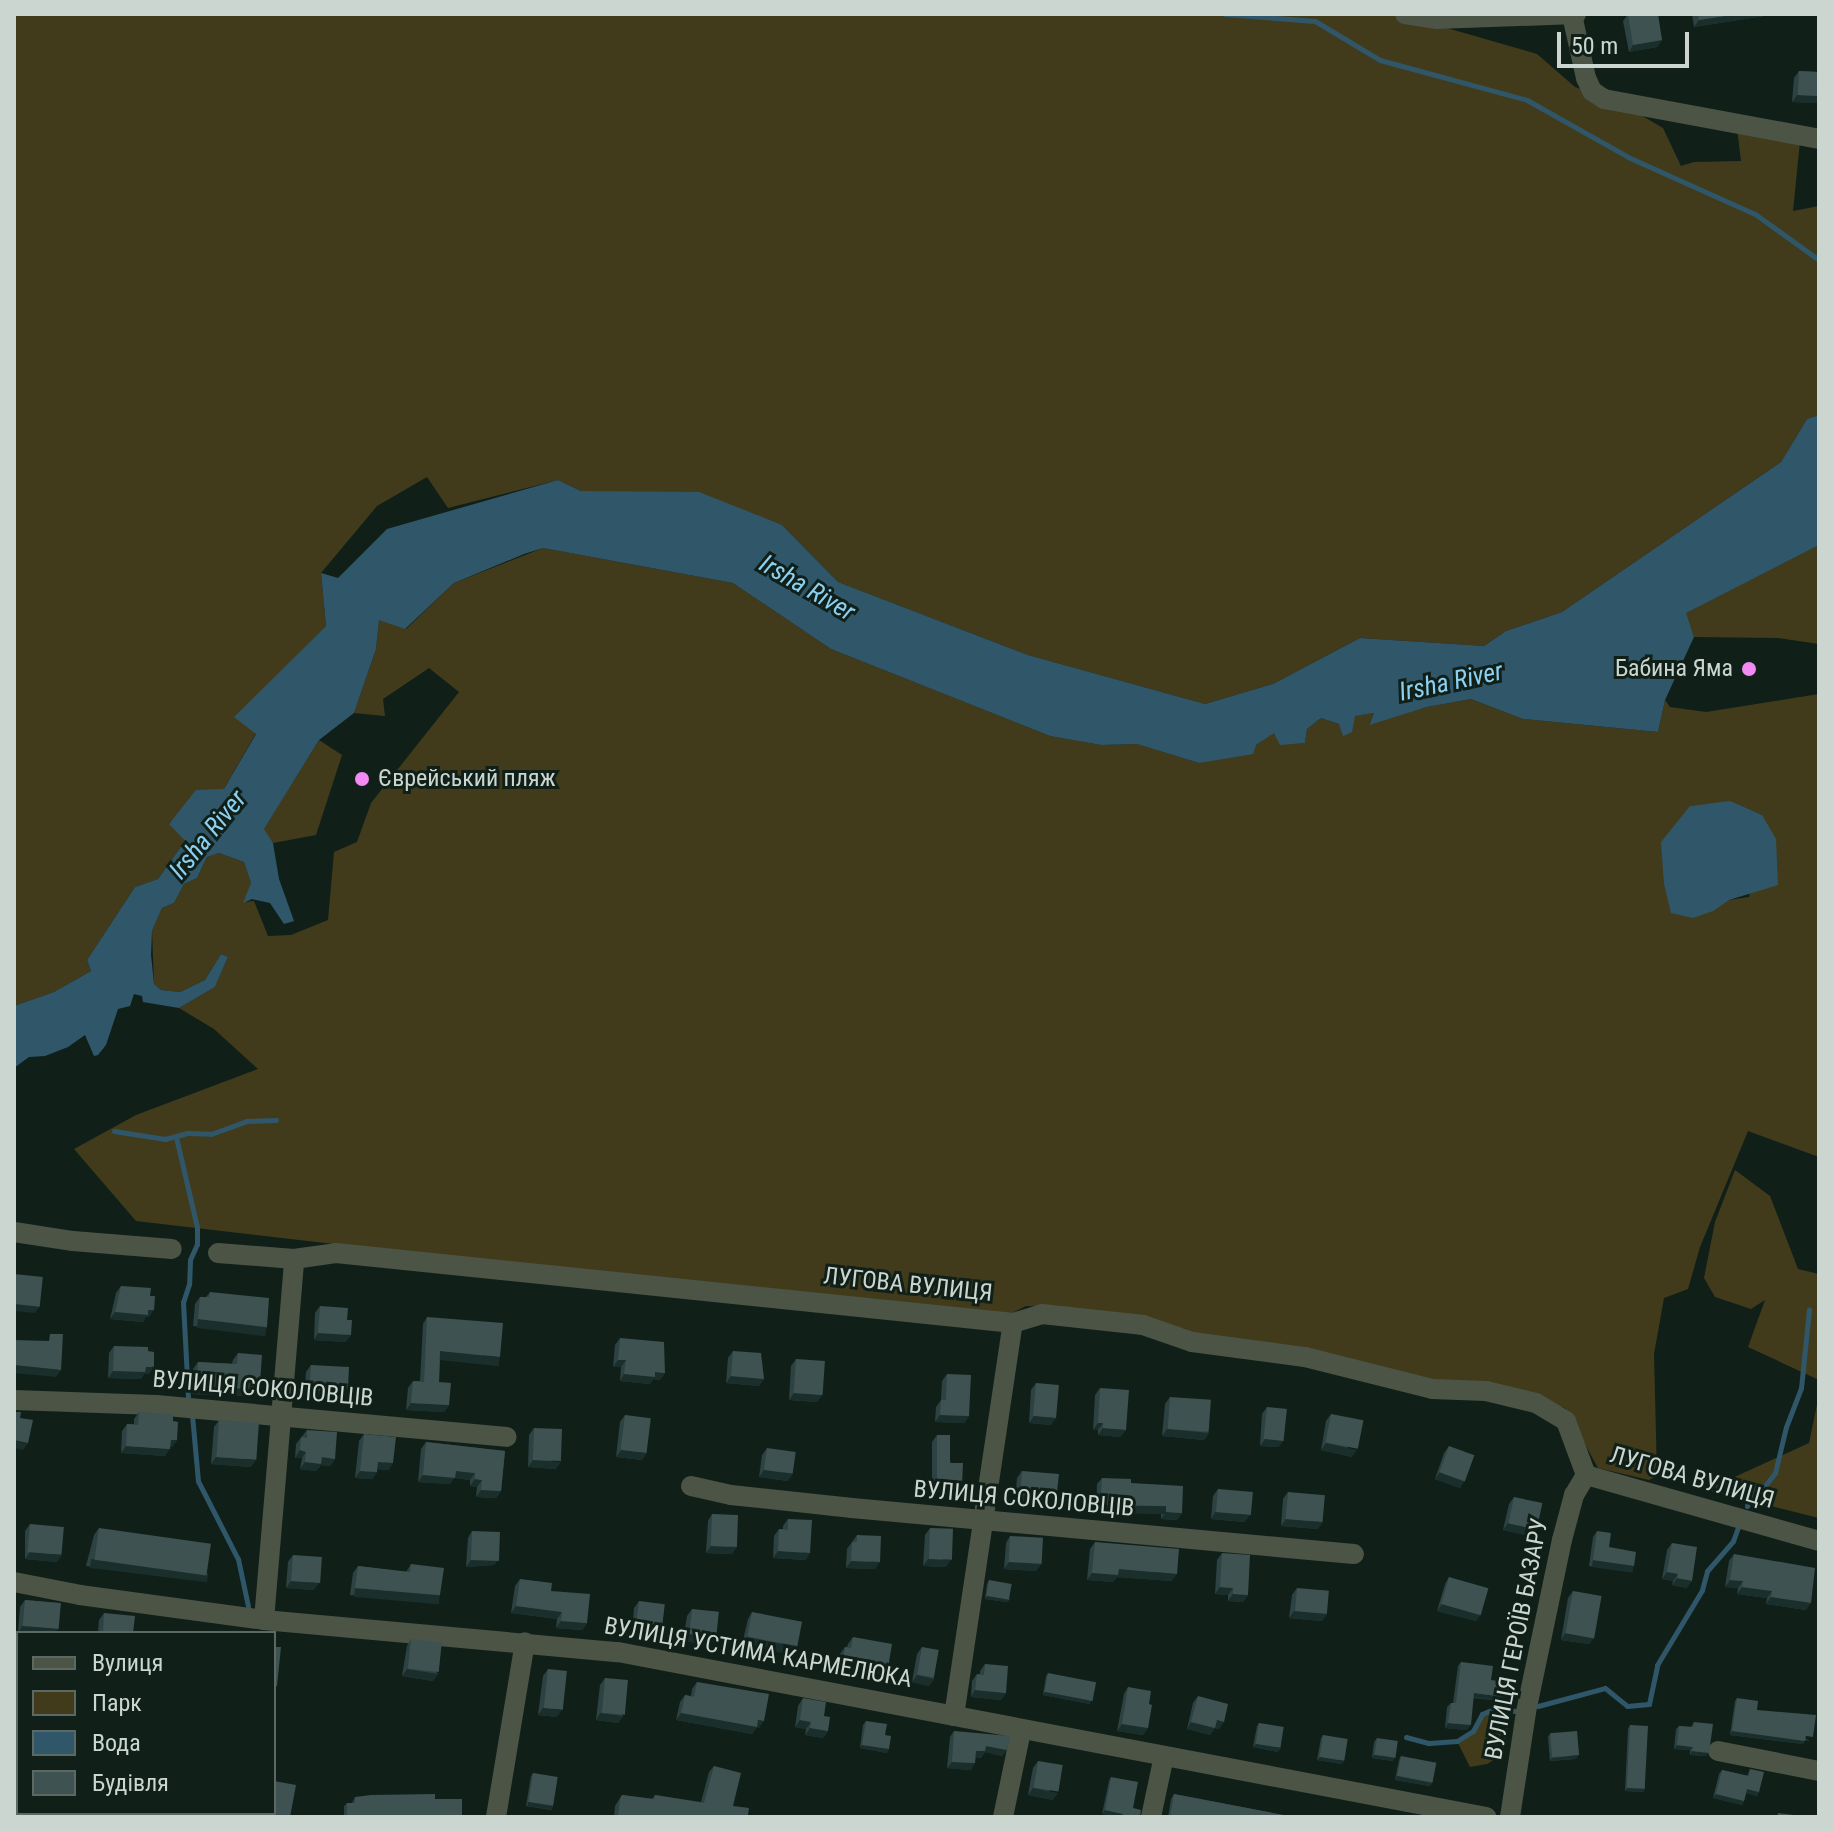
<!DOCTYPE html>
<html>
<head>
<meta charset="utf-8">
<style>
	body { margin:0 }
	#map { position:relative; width:1833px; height:1831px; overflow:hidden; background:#102019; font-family:"Roboto Condensed",sans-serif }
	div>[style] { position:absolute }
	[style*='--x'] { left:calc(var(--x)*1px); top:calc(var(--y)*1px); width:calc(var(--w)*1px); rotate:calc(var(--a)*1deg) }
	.green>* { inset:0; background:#413b1c }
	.water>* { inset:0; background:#305769 }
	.stream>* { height:5px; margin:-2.5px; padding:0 2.5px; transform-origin:2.5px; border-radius:2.5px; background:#305769 }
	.street>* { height:20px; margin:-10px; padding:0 10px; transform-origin:10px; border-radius:10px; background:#4c5446 }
	.wall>* { inset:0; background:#2d4242 }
	.shaded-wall>* { inset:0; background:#1a2e2b; transform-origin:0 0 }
	.building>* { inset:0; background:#3e5251; transform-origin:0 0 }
	.dots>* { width:22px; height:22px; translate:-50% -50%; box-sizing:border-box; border:4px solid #102019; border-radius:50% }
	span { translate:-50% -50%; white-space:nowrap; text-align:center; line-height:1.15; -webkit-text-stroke:6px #102019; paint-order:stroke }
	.poi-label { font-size:24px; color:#cbd6d0 }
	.right { translate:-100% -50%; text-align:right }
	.left { translate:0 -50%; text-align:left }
	.street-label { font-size:24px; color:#cbd6d0 }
	.water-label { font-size:26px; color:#8bd0f1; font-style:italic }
	.frame { position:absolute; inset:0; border:16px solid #cbd6d0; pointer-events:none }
	.legend { position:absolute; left:16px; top:1631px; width:260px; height:184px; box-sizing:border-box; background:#102019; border:2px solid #5b6962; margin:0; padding:10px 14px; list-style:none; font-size:24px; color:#cbd6d0 }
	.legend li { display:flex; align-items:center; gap:16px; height:40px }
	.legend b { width:40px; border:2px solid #5b6962 }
	.scale { position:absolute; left:1557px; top:32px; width:132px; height:36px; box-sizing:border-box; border:4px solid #cbd6d0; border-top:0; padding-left:10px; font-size:24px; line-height:28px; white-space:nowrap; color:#cbd6d0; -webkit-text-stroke:6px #102019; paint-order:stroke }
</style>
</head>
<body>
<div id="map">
	<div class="green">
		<div style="clip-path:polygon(14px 14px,1398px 14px,1537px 54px,1575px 87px,1620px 103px,1663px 128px,1681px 166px,1694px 162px,1741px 161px,1737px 128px,1800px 141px,1793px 211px,1819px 206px,1819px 415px,1807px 419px,1781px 462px,1562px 612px,1506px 631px,1484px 646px,1360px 638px,1273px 684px,1205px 704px,1028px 655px,838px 582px,782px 525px,750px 514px,643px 494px,581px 491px,558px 480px,448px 508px,427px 477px,377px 506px,321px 573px,326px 626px,235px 717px,256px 733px,224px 789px,169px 823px,185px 841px,158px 879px,135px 887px,87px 960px,91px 971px,54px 992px,14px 1006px)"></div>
		<div style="clip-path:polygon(1819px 545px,1819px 644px,1778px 638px,1694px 637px,1685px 613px)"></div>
		<div style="clip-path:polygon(evenodd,543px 548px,733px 583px,831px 649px,1050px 736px,1101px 745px,1137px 744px,1199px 763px,1256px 745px,1274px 732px,1280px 744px,1305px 743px,1307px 729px,1321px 718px,1339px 724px,1344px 735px,1354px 716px,1374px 713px,1369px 724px,1427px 707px,1471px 699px,1523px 719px,1658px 732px,1665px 700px,1670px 707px,1706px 712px,1819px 694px,1819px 1157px,1748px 1131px,1700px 1247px,1688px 1289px,1664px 1298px,1654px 1354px,1657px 1476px,1649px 1480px,1598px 1468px,1565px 1408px,1482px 1385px,1438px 1383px,1200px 1338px,1186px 1329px,1056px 1307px,1026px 1306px,996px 1321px,136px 1221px,74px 1149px,136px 1115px,258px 1069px,214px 1029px,179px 1008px,215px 987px,228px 957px,221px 954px,205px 980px,180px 992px,161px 990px,154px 984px,152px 931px,162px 908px,174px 903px,184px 884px,197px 878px,207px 857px,219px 853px,244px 862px,251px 883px,245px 902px,254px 901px,268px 936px,291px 935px,328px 920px,334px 852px,357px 842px,371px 803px,459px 692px,429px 668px,383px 699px,385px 716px,354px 713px,376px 649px,379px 619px,406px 629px,454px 583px,543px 548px,1730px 802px,1762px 815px,1749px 897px,1729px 900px,1690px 806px,1730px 802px)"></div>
		<div style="clip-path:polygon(319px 740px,342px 755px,316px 835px,273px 843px,263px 830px)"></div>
		<div style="clip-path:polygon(1735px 1170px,1770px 1196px,1798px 1269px,1819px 1274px,1819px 1380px,1748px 1347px,1765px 1300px,1751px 1309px,1715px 1297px,1704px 1278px,1715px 1222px)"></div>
		<div style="clip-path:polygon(1819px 1395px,1819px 1518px,1706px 1490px,1809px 1443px)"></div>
		<div style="clip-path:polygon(1494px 1709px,1511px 1710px,1502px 1755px,1487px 1764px,1470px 1767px,1457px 1741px,1473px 1731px,1482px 1714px)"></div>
	</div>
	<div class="water">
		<div style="clip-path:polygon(1819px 415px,1819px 545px,1686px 613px,1694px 637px,1665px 700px,1658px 732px,1523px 719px,1471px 699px,1427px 707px,1369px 725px,1374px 713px,1355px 716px,1352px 732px,1343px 736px,1339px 724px,1321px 718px,1307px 729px,1305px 743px,1280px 745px,1274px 733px,1256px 745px,1253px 754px,1199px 763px,1137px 744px,1101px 745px,1050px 736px,831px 649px,733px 583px,543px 548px,524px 554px,454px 583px,405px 629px,379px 620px,376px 649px,354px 713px,319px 740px,264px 829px,273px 843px,279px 879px,294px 921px,284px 924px,270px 903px,252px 899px,243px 903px,251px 883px,244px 862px,219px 853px,207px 857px,197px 878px,184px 884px,174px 903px,162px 908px,152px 931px,151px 955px,154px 984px,161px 990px,180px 992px,205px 980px,221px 954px,228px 957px,215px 987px,179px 1008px,143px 1002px,142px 996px,134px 994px,130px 1006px,118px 1009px,106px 1045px,98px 1055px,94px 1056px,85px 1035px,68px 1047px,45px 1056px,29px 1057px,14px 1068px,14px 1006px,54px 992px,91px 971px,87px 960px,135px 887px,158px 879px,185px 841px,169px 824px,196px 790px,224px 789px,256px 734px,234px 717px,326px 626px,321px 573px,338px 578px,387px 529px,558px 480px,581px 491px,699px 492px,782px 525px,838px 582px,1028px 655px,1205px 704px,1273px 684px,1360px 638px,1484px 646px,1506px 631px,1562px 612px,1781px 462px,1807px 419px)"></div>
		<div style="clip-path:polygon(1730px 801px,1762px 815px,1776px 839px,1778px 885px,1729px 900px,1713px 911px,1693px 918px,1671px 913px,1664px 884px,1661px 842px,1690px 806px)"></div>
	</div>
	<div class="stream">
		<div style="--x:1225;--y:14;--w:90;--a:4.4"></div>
		<div style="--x:1315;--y:21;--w:76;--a:31"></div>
		<div style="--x:1380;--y:60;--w:152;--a:15.2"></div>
		<div style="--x:1527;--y:100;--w:116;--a:29.4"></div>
		<div style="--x:1628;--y:157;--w:139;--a:24.2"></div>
		<div style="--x:1755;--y:214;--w:79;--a:35.7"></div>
		<div style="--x:114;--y:1131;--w:52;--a:8.9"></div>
		<div style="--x:165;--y:1139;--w:24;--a:-15"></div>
		<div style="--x:188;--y:1133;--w:23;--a:2"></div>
		<div style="--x:211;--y:1134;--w:37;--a:-20"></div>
		<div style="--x:246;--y:1121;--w:30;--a:-2"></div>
		<div style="--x:176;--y:1137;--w:92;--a:76.9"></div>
		<div style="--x:197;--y:1227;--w:17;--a:90"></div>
		<div style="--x:197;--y:1244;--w:17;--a:114"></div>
		<div style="--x:190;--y:1260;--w:24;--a:92"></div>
		<div style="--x:189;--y:1284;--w:19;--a:108"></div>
		<div style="--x:183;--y:1302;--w:95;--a:87"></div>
		<div style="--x:192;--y:1415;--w:66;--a:84.8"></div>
		<div style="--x:198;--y:1481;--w:88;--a:62.9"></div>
		<div style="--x:238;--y:1559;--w:48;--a:78"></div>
		<div style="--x:1747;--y:1506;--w:18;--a:-74"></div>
		<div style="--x:1752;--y:1489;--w:12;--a:-9"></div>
		<div style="--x:1764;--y:1487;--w:18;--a:-52"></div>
		<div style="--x:1775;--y:1473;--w:47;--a:-76.6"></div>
		<div style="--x:1786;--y:1427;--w:42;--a:-69"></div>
		<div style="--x:1801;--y:1388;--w:79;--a:-84.2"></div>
		<div style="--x:1538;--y:1706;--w:69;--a:-15"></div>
		<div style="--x:1605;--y:1688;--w:28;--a:39"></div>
		<div style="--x:1627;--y:1706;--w:22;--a:-5"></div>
		<div style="--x:1649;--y:1704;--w:40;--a:-78"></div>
		<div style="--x:1657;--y:1665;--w:87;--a:-59"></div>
		<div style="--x:1702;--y:1590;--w:20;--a:-75"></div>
		<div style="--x:1707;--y:1571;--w:40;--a:-49"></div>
		<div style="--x:1733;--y:1541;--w:15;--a:-70"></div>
		<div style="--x:1406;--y:1737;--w:24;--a:15"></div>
		<div style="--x:1429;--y:1743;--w:28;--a:-4"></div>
		<div style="--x:1457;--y:1741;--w:19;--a:-32"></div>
		<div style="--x:1473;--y:1731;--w:19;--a:-62"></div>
		<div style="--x:1482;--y:1714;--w:13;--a:-23"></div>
		<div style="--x:1494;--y:1709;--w:22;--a:5"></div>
	</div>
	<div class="street">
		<div style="--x:1405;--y:14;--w:31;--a:9"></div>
		<div style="--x:1436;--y:19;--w:140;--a:-2"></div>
		<div style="--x:1572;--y:15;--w:65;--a:77.5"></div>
		<div style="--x:1586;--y:78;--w:14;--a:65"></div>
		<div style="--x:1592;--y:91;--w:14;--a:34"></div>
		<div style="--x:1604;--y:99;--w:219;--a:10.5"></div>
		<div style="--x:14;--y:1232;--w:60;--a:8.7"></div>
		<div style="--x:73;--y:1241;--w:99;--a:4.6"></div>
		<div style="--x:218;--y:1253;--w:76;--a:4.5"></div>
		<div style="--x:294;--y:1259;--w:42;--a:-8.1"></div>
		<div style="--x:336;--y:1253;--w:681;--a:5.9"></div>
		<div style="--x:1013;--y:1323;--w:30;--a:-17"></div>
		<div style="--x:1042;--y:1314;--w:102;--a:6.2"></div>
		<div style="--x:1143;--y:1325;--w:52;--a:19.1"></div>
		<div style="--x:1192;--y:1342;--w:114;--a:7.6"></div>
		<div style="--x:1305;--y:1357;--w:131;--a:14.1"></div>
		<div style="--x:1432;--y:1389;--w:54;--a:2.1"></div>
		<div style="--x:1486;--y:1391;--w:51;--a:13.5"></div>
		<div style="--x:1536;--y:1403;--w:35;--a:31"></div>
		<div style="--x:1566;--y:1421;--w:58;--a:69.7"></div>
		<div style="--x:1586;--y:1475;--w:242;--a:15.8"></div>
		<div style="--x:14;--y:1400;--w:142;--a:2"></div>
		<div style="--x:156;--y:1405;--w:352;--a:5.2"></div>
		<div style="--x:691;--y:1486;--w:41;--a:12.7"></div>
		<div style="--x:731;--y:1495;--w:122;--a:6.1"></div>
		<div style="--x:852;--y:1508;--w:504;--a:5.24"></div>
		<div style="--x:14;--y:1582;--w:67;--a:11.1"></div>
		<div style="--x:80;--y:1595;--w:186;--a:7.7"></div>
		<div style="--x:264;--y:1620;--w:355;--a:5.2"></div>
		<div style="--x:618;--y:1652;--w:884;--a:10.76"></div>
		<div style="--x:264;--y:1620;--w:362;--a:-85.2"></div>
		<div style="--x:954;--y:1716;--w:397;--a:-81.5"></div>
		<div style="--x:1718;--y:1751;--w:103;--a:11.2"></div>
		<div style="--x:496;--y:1817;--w:177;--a:-80.6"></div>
		<div style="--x:1003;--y:1817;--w:88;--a:-78.2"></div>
		<div style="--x:1151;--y:1817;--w:62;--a:-78"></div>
		<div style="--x:1510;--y:1817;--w:106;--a:-81.3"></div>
		<div style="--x:1526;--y:1712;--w:176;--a:-78.2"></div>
		<div style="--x:1562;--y:1540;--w:47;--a:-75.1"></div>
		<div style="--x:1574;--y:1495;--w:23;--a:-59"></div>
	</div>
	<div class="wall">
		<div style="clip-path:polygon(1628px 14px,1662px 40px,1657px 47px,1629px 52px,1623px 21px)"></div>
		<div style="clip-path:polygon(1692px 14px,1777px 14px,1694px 27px)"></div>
		<div style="clip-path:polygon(1799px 71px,1819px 72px,1819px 103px,1792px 102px,1794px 78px)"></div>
		<div style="clip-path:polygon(121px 1286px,149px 1317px,146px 1317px,143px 1322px,110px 1319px,116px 1293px)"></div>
		<div style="clip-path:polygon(210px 1292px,267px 1327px,262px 1334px,193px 1326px,195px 1304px,200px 1297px,206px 1297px)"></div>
		<div style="clip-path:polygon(320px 1306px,347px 1320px,346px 1342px,314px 1340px,315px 1313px)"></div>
		<div style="clip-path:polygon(427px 1317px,495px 1364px,440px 1358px,439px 1382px,449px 1405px,444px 1412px,406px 1410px,408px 1388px,413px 1381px,420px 1381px,423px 1324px)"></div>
		<div style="clip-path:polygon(620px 1338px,665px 1373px,660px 1380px,653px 1379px,650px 1384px,620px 1381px,621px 1367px,613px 1367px,615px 1345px)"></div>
		<div style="clip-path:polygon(114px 1346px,149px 1374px,144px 1374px,141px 1379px,108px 1378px,109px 1353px)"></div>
		<div style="clip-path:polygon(733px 1351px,764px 1379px,759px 1386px,726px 1383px,728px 1358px)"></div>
		<div style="clip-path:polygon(238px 1353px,255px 1390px,253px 1390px,249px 1396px,192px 1394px,193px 1369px,198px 1362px,232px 1364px,233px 1360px)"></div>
		<div style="clip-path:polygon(796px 1359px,822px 1395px,817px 1402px,789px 1400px,791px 1366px)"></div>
		<div style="clip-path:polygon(311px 1365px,348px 1388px,343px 1395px,337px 1395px,334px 1399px,304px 1397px,306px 1372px)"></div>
		<div style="clip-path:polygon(947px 1374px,969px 1416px,964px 1423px,935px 1422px,936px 1407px,941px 1400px,942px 1381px)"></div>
		<div style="clip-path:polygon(1036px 1383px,1051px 1425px,1029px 1423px,1031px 1390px)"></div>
		<div style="clip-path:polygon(1100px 1388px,1121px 1437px,1098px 1435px,1098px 1430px,1093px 1430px,1095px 1395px)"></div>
		<div style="clip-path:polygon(1170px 1397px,1209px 1433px,1204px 1440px,1162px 1436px,1165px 1404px)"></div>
		<div style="clip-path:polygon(1267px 1407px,1279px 1447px,1260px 1446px,1262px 1414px)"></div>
		<div style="clip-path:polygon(139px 1412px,173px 1421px,177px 1440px,172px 1447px,170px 1447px,165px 1456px,121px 1453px,122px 1431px,127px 1424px,134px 1424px,134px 1419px)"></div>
		<div style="clip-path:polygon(1331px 1414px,1352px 1457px,1321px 1450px,1326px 1421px)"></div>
		<div style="clip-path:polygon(625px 1415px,642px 1460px,616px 1457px,620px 1422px)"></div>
		<div style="clip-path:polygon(219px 1420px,251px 1467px,211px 1464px,214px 1427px)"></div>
		<div style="clip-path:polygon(534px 1428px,556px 1469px,528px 1467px,529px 1435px)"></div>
		<div style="clip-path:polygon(307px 1430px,335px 1459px,330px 1466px,321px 1465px,316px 1471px,300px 1469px,302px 1458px,295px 1458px,296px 1444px)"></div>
		<div style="clip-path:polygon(364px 1434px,389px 1470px,377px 1469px,377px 1472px,372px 1479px,355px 1478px,359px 1441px)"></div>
		<div style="clip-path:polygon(937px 1435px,962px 1485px,957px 1492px,932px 1492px,932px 1442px)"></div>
		<div style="clip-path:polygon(426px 1442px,505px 1451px,501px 1491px,496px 1498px,476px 1497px,477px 1487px,470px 1486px,470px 1480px,454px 1478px,450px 1484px,418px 1482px,421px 1449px)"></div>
		<div style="clip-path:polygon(1449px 1446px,1464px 1481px,1460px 1488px,1435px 1479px,1444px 1453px)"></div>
		<div style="clip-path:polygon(767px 1448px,788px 1481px,759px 1477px,762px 1455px)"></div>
		<div style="clip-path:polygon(1022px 1471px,1052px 1499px,1047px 1498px,1042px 1505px,1015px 1502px,1017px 1478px)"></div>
		<div style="clip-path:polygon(1102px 1478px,1131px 1483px,1182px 1513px,1177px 1520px,1161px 1519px,1161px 1513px,1096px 1512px,1097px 1484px)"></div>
		<div style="clip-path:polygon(1218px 1489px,1245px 1522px,1211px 1519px,1213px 1496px)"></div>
		<div style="clip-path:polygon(1288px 1492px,1318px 1529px,1281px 1526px,1283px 1499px)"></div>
		<div style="clip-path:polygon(1514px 1497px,1531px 1536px,1503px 1530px,1509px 1504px)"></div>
		<div style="clip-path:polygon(712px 1514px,732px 1554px,706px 1553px,708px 1521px)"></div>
		<div style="clip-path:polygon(788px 1519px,806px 1560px,773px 1558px,774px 1536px,779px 1529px,783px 1529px,783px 1526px)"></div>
		<div style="clip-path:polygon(30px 1524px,57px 1562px,25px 1559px,25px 1531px)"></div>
		<div style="clip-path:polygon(99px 1528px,208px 1574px,203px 1581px,86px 1566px,94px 1535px)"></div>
		<div style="clip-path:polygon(930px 1528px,946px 1567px,923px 1566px,925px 1535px)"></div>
		<div style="clip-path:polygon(472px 1531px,499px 1558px,494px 1565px,466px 1567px,468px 1538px)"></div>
		<div style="clip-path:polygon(1597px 1531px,1609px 1547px,1630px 1572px,1589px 1566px,1593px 1537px)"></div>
		<div style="clip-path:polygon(857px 1535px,875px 1569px,846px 1568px,847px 1549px)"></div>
		<div style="clip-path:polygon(1010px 1536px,1041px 1564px,1036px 1571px,1004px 1569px,1006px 1543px)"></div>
		<div style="clip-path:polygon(1095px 1542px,1172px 1581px,1117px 1577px,1113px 1582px,1087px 1580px,1090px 1549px)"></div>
		<div style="clip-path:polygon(1672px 1543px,1687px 1588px,1672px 1585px,1673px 1581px,1662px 1579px,1667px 1550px)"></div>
		<div style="clip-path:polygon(1222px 1553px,1248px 1595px,1243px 1602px,1228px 1601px,1228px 1595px,1215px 1594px,1217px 1560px)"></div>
		<div style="clip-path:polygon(1734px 1554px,1806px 1610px,1766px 1604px,1767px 1598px,1737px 1594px,1738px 1588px,1725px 1587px,1729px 1561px)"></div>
		<div style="clip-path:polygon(293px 1555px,314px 1590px,286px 1588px,288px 1562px)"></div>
		<div style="clip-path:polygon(411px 1564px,440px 1595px,435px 1602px,350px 1595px,353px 1573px,358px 1566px,406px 1572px)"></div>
		<div style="clip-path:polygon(1449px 1577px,1481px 1614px,1476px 1621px,1437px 1611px,1445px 1584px)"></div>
		<div style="clip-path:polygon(520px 1579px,551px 1591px,587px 1623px,582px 1630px,556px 1628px,557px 1619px,511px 1613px,515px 1586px)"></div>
		<div style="clip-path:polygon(989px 1580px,1010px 1599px,1007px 1602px,985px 1599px,987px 1584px)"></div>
		<div style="clip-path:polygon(1297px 1588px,1327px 1614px,1322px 1621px,1289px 1618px,1292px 1595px)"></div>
		<div style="clip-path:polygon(1573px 1591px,1594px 1637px,1589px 1644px,1561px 1640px,1568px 1598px)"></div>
		<div style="clip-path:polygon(25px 1600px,61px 1603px,18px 1633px,20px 1607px)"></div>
		<div style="clip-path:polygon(639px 1601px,657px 1635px,632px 1632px,634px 1608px)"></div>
		<div style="clip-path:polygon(692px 1609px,715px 1638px,710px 1645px,683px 1641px,687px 1616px)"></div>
		<div style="clip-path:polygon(752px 1612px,792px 1654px,742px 1644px,748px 1619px)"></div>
		<div style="clip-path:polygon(104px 1613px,133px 1633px,98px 1633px,99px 1620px)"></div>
		<div style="clip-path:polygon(853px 1637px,888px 1668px,883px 1675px,838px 1668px,840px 1654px,845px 1647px,847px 1647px,848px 1644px)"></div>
		<div style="clip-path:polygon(411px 1639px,438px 1674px,433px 1681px,402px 1676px,407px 1646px)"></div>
		<div style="clip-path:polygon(922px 1647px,934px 1679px,929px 1686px,912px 1682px,917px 1654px)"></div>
		<div style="clip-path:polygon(1461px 1662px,1491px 1680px,1502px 1701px,1473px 1698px,1467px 1730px,1445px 1728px,1447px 1707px,1451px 1703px,1453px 1703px,1458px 1666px)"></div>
		<div style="clip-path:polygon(985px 1664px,1006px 1693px,1001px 1700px,971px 1697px,972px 1681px,977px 1674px,980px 1675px,980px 1671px)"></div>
		<div style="clip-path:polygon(548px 1669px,557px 1717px,538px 1715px,543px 1676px)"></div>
		<div style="clip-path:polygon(1048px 1673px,1090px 1704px,1043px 1695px,1046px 1676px)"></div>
		<div style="clip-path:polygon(605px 1678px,623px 1716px,618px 1723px,596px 1720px,600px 1685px)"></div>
		<div style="clip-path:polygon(697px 1682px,759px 1728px,756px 1728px,752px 1734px,676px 1720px,680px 1702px,685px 1695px,691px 1696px,692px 1689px)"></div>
		<div style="clip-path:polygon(1128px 1687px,1149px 1704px,1148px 1728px,1143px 1735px,1117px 1731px,1124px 1694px)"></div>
		<div style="clip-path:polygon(1198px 1696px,1219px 1729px,1215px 1728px,1210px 1735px,1187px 1729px,1193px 1703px)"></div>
		<div style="clip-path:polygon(803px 1698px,824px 1716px,828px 1731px,823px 1738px,805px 1735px,806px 1729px,795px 1727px,798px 1706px)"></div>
		<div style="clip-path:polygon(1737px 1698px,1757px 1710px,1810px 1741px,1805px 1740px,1803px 1744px,1730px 1735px,1735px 1701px)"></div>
		<div style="clip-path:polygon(866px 1721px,885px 1735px,887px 1753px,860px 1748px,863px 1725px)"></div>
		<div style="clip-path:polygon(1694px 1722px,1706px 1756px,1690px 1755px,1690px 1750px,1674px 1749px,1676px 1729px,1679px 1726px,1691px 1727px)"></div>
		<div style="clip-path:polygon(1259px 1723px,1278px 1752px,1253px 1747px,1257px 1726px)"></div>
		<div style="clip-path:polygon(1630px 1725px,1645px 1788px,1643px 1792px,1625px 1791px,1628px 1729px)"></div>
		<div style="clip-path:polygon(954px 1731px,1007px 1750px,1002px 1756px,985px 1752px,981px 1758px,976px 1757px,971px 1770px,947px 1768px,950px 1737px)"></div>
		<div style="clip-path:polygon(1550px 1734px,1576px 1759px,1550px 1761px,1548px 1737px)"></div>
		<div style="clip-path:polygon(1323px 1735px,1342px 1764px,1317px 1760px,1321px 1738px)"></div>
		<div style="clip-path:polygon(1377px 1738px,1393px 1761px,1372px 1758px,1374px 1742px)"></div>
		<div style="clip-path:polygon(1401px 1756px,1432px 1783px,1430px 1786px,1395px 1780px,1399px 1760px)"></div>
		<div style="clip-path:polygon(1038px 1761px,1053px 1800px,1028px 1795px,1033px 1768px)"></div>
		<div style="clip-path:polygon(714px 1766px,733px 1806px,748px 1815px,760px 1817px,614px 1817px,615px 1806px,622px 1795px,652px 1799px,655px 1795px,701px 1802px,709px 1772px)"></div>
		<div style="clip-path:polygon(1750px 1769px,1759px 1792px,1757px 1796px,1746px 1793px,1744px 1801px,1742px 1805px,1713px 1798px,1719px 1774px,1722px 1770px,1747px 1776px)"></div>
		<div style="clip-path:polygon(533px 1773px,553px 1806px,551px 1810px,526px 1806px,531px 1776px)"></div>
		<div style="clip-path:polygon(1111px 1777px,1133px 1808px,1140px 1817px,1120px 1817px,1102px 1814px,1109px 1781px)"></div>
		<div style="clip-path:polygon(1174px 1794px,1294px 1817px,1168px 1817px,1171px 1799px)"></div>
		<div style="clip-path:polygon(355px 1797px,435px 1799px,462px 1817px,344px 1817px,344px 1806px,347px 1803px,352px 1803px)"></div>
	</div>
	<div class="shaded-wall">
		<div style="clip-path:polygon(1738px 14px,1777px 14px,1694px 27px,1699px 20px)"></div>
		<div style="clip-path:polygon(1662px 40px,1657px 47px,1629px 52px,1633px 45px)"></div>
		<div style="clip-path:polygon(1797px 95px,1819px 96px,1819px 103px,1792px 102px)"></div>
		<div style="clip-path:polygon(14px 1304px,40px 1306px,35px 1313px,14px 1311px)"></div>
		<div style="clip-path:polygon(148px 1310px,154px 1310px,149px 1317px,146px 1317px,143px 1322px,110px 1319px,115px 1312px)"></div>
		<div style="left:198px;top:1319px;width:69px;height:9px;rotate:7deg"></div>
		<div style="clip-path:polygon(318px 1333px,351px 1335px,346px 1342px,314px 1340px)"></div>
		<div style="left:440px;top:1351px;width:60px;height:9px;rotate:6deg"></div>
		<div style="clip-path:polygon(618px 1360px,626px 1360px,621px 1367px,613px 1367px)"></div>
		<div style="clip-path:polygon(14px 1365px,61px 1370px,56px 1377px,14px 1373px)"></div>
		<div style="clip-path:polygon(146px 1367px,154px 1367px,149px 1374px,144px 1374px,141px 1379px,108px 1378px,113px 1371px)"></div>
		<div style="clip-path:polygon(655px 1372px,665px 1373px,660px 1380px,653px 1379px,650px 1384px,620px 1381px,624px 1374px)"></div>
		<div style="clip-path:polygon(731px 1376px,764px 1379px,759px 1386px,726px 1383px)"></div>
		<div style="clip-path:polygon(254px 1383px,260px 1383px,249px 1396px,192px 1394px,197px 1387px)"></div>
		<div style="clip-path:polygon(339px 1388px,348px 1388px,343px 1395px,337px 1395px,334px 1399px,304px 1397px,309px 1390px)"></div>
		<div style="clip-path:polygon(794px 1393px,822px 1395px,817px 1402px,789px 1400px)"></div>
		<div style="clip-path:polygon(411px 1403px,449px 1405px,444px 1412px,406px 1410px)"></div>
		<div style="clip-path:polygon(940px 1415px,969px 1416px,964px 1423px,935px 1422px)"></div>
		<div style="clip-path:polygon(1034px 1416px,1056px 1418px,1051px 1425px,1029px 1423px)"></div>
		<div style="clip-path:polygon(1098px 1423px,1103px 1423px,1098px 1430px,1093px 1430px)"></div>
		<div style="clip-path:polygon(1103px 1428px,1126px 1430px,1121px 1437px,1098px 1435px)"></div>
		<div style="clip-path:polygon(1167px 1429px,1209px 1433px,1204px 1440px,1162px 1436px)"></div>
		<div style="clip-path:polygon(1265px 1439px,1284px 1440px,1279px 1447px,1260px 1446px)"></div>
		<div style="clip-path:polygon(14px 1440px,28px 1443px,23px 1450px,14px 1448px)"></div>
		<div style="clip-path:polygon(171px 1440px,177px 1440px,172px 1447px,166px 1447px)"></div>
		<div style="clip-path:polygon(1326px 1443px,1357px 1450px,1352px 1457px,1321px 1450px)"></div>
		<div style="clip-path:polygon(126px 1446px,170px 1449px,165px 1456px,121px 1453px)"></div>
		<div style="clip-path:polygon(300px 1450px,306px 1452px,302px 1458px,295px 1458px)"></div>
		<div style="clip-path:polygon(621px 1450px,647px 1453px,642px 1460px,616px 1457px)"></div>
		<div style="clip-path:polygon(216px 1457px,256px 1460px,251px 1467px,211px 1464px)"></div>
		<div style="clip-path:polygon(322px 1457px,335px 1459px,330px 1466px,321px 1465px,316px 1471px,300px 1469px,305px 1462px)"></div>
		<div style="clip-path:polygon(533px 1460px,561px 1462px,556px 1469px,528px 1467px)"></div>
		<div style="clip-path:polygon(378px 1462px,393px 1463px,389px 1470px,373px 1469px)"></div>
		<div style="clip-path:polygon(764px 1470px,793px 1474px,788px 1481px,759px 1477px)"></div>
		<div style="clip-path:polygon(360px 1471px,377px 1472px,372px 1479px,355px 1478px)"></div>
		<div style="clip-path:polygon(456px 1471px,475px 1473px,470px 1480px,454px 1478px,450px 1484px,418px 1482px,423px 1475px)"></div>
		<div style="clip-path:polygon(1440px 1472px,1464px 1481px,1460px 1488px,1435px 1479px)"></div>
		<div style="clip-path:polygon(475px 1479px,482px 1480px,477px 1487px,470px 1486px)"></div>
		<div style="clip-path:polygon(937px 1485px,962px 1485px,957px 1492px,932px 1492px)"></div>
		<div style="clip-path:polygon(481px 1490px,501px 1491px,496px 1498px,476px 1497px)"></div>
		<div style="clip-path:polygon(1048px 1491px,1057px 1492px,1052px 1499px,1047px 1498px,1042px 1505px,1015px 1502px,1020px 1495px)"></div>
		<div style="left:1100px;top:1505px;width:66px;height:8px;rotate:1deg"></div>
		<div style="clip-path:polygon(1166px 1512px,1182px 1513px,1177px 1520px,1161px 1519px)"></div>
		<div style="clip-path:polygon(1215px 1512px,1250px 1515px,1245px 1522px,1211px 1519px)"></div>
		<div style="clip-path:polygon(1286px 1519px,1323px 1522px,1318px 1529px,1281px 1526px)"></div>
		<div style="clip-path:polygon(1508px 1523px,1536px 1529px,1531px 1536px,1503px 1530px)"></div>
		<div style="clip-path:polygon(711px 1546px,737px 1547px,732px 1554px,706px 1553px)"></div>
		<div style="clip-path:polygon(778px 1551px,810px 1553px,806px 1560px,773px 1558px)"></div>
		<div style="clip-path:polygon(30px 1552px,62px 1555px,57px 1562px,25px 1559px)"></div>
		<div style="clip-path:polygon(499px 1558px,494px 1565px,466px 1567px,471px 1560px)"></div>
		<div style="left:91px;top:1559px;width:118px;height:9px;rotate:7deg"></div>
		<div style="clip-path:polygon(928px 1559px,951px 1560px,946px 1567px,923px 1566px)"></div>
		<div style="left:1593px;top:1560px;width:41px;height:7px;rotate:8deg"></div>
		<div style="clip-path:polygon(851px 1561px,880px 1562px,875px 1569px,846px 1568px)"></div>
		<div style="clip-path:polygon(1009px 1562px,1041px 1564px,1036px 1571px,1004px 1569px)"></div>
		<div style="clip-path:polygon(1119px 1569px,1177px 1574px,1172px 1581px,1117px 1577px,1113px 1582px,1087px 1580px,1092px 1573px)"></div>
		<div style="clip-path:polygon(1667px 1572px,1678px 1574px,1673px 1581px,1662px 1579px)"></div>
		<div style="clip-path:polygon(1677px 1578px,1692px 1581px,1687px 1588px,1672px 1585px)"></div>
		<div style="clip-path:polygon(1730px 1580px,1743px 1581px,1738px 1588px,1725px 1587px)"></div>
		<div style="clip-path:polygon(291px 1581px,319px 1583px,314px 1590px,286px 1588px)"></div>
		<div style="clip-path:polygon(1220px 1587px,1233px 1588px,1228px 1595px,1215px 1594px)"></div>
		<div style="clip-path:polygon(1742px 1587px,1772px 1591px,1767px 1598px,1737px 1594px)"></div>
		<div style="left:355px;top:1588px;width:85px;height:9px;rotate:5deg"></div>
		<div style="clip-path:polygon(1233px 1594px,1248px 1595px,1243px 1602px,1228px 1601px)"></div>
		<div style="clip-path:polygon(987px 1596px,1010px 1599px,1007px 1602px,985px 1599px)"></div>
		<div style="clip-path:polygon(1771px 1597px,1811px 1603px,1806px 1610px,1766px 1604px)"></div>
		<div style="clip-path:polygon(1442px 1604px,1481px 1614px,1476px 1621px,1437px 1611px)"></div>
		<div style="clip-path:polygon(516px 1606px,562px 1612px,557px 1619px,511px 1613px)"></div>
		<div style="clip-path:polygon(1294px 1611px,1327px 1614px,1322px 1621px,1289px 1618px)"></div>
		<div style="clip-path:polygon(561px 1621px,587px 1623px,582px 1630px,556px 1628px)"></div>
		<div style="clip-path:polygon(636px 1625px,662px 1628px,657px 1635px,632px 1632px)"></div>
		<div style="clip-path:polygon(22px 1626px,58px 1629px,55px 1633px,18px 1633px)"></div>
		<div style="clip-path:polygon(1565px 1633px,1594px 1637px,1589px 1644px,1561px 1640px)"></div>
		<div style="clip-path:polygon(688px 1634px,715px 1638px,710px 1645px,683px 1641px)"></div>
		<div style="left:747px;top:1637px;width:51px;height:9px;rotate:11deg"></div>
		<div style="clip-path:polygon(843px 1661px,888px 1668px,883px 1675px,838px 1668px)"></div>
		<div style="clip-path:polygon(407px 1669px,438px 1674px,433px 1681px,402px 1676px)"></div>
		<div style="clip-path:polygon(917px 1675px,934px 1679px,929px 1686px,912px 1682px)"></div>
		<div style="clip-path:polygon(975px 1690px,1006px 1693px,1001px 1700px,971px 1697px)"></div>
		<div style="clip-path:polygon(1045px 1692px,1092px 1700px,1090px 1704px,1043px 1695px)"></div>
		<div style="clip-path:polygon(1474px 1693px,1505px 1697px,1502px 1701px,1470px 1697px)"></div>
		<div style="clip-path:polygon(543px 1708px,562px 1710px,557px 1717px,538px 1715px)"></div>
		<div style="clip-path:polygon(600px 1713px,623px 1716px,618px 1723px,596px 1720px)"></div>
		<div style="clip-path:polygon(681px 1713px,758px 1720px,764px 1721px,759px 1728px,756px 1728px,752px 1734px,676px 1720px)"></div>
		<div style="clip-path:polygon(800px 1720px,811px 1722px,806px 1729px,795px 1727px)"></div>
		<div style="clip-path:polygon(1217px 1720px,1224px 1722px,1219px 1729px,1213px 1727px)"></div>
		<div style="clip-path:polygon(1191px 1722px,1215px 1728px,1210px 1735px,1187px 1729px)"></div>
		<div style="clip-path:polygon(1448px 1723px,1471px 1725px,1467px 1730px,1445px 1728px)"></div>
		<div style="clip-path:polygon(1122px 1724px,1148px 1728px,1143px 1735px,1117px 1731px)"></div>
		<div style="clip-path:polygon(810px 1728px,828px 1731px,823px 1738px,805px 1735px)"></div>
		<div style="clip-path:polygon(1732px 1731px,1805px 1741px,1803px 1744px,1730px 1735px)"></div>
		<div style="clip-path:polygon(1256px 1744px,1281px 1748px,1278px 1752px,1253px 1747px)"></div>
		<div style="clip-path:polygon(862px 1745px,889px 1749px,887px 1753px,860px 1748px)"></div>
		<div style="clip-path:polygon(1677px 1745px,1693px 1747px,1690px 1750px,1674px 1749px)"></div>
		<div style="clip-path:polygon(986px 1746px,1007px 1750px,1002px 1756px,985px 1752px,981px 1758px,972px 1757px,976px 1751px)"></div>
		<div style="clip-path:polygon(1692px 1751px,1709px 1753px,1706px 1756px,1690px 1755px)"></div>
		<div style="clip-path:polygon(1374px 1755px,1396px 1757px,1393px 1761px,1372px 1758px)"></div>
		<div style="clip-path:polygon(1579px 1755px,1576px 1759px,1550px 1761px,1552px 1758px)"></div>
		<div style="clip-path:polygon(1320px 1757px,1344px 1761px,1342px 1764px,1317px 1760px)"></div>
		<div style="clip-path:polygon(952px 1762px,975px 1763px,971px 1770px,947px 1768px)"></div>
		<div style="clip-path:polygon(1397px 1776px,1432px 1783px,1430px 1786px,1395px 1780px)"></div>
		<div style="clip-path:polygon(1033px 1788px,1058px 1793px,1053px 1800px,1028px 1795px)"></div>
		<div style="clip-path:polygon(1627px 1788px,1645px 1788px,1643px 1792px,1625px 1791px)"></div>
		<div style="clip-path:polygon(1747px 1789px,1759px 1792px,1757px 1796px,1744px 1793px)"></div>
		<div style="clip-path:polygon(1716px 1794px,1744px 1801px,1742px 1805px,1713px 1798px)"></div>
		<div style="left:528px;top:1802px;width:25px;height:4px;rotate:9deg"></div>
		<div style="clip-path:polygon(1105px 1810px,1123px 1814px,1120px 1817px,1102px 1814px)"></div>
	</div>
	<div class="building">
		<div style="clip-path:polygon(1628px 14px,1658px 14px,1662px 40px,1633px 45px)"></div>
		<div style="clip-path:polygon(1698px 14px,1738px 14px,1699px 20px)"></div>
		<div style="left:1799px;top:71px;width:20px;height:24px;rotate:3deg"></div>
		<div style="left:14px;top:1274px;width:29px;height:30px;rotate:6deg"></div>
		<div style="clip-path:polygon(121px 1286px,151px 1288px,150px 1296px,155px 1296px,154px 1310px,148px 1310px,148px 1315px,115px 1312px)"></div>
		<div style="clip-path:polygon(210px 1292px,269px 1298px,267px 1327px,198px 1319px,200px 1297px,209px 1297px)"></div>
		<div style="clip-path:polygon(320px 1306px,348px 1308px,347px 1320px,352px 1320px,351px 1335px,318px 1333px)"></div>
		<div style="clip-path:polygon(427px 1317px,503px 1323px,500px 1357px,440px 1351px,439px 1382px,451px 1383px,449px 1405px,411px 1403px,413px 1381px,424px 1382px)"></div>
		<div style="clip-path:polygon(50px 1334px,63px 1334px,61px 1370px,14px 1365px,14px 1371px,14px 1340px,49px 1341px)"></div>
		<div style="clip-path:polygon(620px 1338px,664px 1342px,665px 1373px,655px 1372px,655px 1377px,624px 1374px,626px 1360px,618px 1360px)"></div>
		<div style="clip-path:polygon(114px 1346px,148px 1347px,148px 1351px,154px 1352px,154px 1367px,146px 1367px,145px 1372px,113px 1371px)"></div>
		<div style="clip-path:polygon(733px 1351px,761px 1353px,764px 1379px,731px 1376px)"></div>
		<div style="clip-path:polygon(238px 1353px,262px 1355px,260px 1383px,254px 1383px,254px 1389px,197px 1387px,198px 1362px,237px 1364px)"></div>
		<div style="left:796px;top:1359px;width:29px;height:34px;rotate:4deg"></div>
		<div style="clip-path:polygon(311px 1365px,349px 1367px,348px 1388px,339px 1388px,339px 1392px,309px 1390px)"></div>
		<div style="clip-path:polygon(947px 1374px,971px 1375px,969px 1416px,940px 1415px,941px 1400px,946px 1400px)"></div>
		<div style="left:1036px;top:1383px;width:23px;height:33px;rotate:5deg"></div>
		<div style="clip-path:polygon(1100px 1388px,1129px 1390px,1126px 1430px,1103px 1428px,1103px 1423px,1098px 1423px)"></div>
		<div style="left:1170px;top:1397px;width:41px;height:32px;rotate:4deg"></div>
		<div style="left:1267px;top:1407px;width:20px;height:32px;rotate:6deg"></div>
		<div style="clip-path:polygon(14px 1412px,21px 1412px,20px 1418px,33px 1420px,28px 1443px,14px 1440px)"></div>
		<div style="clip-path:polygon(139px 1412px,173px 1414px,173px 1421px,178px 1422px,177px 1440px,171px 1440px,170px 1449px,126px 1446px,127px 1424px,138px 1425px)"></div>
		<div style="left:1331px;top:1414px;width:33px;height:29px;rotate:11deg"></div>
		<div style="left:625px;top:1415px;width:26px;height:35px;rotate:7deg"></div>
		<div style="left:219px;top:1420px;width:40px;height:37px;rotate:4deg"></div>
		<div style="left:534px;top:1428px;width:28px;height:32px;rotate:2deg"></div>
		<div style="clip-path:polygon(307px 1430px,337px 1432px,335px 1459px,322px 1457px,321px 1464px,305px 1462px,306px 1452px,300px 1450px,301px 1437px,307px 1438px)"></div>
		<div style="clip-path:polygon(364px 1434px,396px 1437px,393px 1463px,378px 1462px,377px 1472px,360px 1471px)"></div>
		<div style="clip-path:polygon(937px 1435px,950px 1435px,950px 1463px,963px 1463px,962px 1485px,937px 1485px)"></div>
		<div style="clip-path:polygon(426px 1442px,505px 1451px,501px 1491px,481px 1490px,482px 1480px,475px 1479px,475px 1473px,456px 1471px,455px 1478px,423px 1475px)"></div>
		<div style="left:1449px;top:1446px;width:27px;height:28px;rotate:20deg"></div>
		<div style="left:767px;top:1448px;width:29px;height:22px;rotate:8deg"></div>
		<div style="clip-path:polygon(1022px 1471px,1059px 1474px,1057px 1492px,1048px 1491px,1047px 1498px,1020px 1495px)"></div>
		<div style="clip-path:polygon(1102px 1478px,1131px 1479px,1131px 1483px,1183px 1486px,1182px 1513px,1166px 1512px,1166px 1506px,1100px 1505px)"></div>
		<div style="left:1218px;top:1489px;width:35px;height:23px;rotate:5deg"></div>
		<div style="left:1288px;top:1492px;width:37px;height:27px;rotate:5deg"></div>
		<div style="left:1514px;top:1497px;width:29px;height:27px;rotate:12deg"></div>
		<div style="left:712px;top:1514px;width:26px;height:32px;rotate:2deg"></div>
		<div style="clip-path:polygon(788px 1519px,812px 1520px,810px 1553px,778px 1551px,779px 1529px,788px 1530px)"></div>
		<div style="left:30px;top:1524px;width:34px;height:28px;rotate:5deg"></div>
		<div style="left:99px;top:1528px;width:113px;height:32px;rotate:8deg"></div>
		<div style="left:930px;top:1528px;width:23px;height:31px;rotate:2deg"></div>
		<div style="left:472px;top:1531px;width:28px;height:29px;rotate:2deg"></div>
		<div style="clip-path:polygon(1597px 1531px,1611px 1533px,1609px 1547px,1636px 1552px,1634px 1566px,1593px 1560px)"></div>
		<div style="clip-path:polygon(857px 1535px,881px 1536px,880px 1562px,851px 1561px,852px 1542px,857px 1542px)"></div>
		<div style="left:1010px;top:1536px;width:33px;height:26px;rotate:3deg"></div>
		<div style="clip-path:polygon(1095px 1542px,1179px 1549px,1177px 1574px,1119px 1569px,1118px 1575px,1092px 1573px)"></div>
		<div style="clip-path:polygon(1672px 1543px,1697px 1547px,1692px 1581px,1677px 1578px,1678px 1574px,1667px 1572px)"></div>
		<div style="clip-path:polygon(1222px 1553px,1250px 1555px,1248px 1595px,1233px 1594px,1233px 1588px,1220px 1587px)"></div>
		<div style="clip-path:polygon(1734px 1554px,1815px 1568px,1811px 1603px,1771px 1597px,1772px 1591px,1742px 1587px,1743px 1581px,1730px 1580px)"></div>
		<div style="left:293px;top:1555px;width:29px;height:26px;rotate:4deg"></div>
		<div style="clip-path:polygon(411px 1564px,444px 1568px,440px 1595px,355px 1588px,358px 1566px,410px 1572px)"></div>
		<div style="left:1449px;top:1577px;width:41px;height:28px;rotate:16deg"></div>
		<div style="clip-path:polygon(520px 1579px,552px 1583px,551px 1591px,590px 1594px,587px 1623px,561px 1621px,562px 1612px,516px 1606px)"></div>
		<div style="left:989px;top:1580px;width:23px;height:16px;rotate:10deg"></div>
		<div style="left:1297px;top:1588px;width:32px;height:23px;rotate:5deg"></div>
		<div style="left:1573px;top:1591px;width:29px;height:43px;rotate:10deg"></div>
		<div style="left:25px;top:1600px;width:36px;height:26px;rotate:5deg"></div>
		<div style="left:639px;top:1601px;width:26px;height:24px;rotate:7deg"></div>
		<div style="left:692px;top:1609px;width:27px;height:25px;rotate:6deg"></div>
		<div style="left:752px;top:1612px;width:51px;height:25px;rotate:11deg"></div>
		<div style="clip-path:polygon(104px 1613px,135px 1616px,133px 1633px,103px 1633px)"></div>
		<div style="clip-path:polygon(853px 1637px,892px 1644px,888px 1668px,843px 1661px,845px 1647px,851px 1648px)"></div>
		<div style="left:411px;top:1639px;width:31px;height:30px;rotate:6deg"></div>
		<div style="clip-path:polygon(274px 1647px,281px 1647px,277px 1686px,274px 1686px)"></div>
		<div style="left:922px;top:1647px;width:17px;height:28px;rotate:10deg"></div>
		<div style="clip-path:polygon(1461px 1662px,1493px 1666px,1491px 1680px,1507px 1682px,1505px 1697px,1474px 1693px,1471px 1725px,1448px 1723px,1451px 1703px,1456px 1703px)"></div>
		<div style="clip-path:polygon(985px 1664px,1008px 1666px,1006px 1693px,975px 1690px,977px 1674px,984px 1675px)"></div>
		<div style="left:548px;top:1669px;width:19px;height:39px;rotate:6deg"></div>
		<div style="left:1048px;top:1673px;width:49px;height:19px;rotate:11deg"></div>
		<div style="left:605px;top:1678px;width:23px;height:35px;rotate:5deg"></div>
		<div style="clip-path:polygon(697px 1682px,769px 1694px,764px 1721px,758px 1720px,757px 1727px,681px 1713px,685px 1695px,694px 1697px)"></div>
		<div style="clip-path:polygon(1128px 1687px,1151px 1691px,1149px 1704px,1152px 1705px,1148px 1728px,1122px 1724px)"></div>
		<div style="clip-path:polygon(1198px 1696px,1228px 1704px,1224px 1722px,1217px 1720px,1215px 1728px,1191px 1722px)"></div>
		<div style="clip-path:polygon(803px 1698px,826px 1702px,824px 1716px,830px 1717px,828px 1731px,810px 1728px,811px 1722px,800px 1720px)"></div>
		<div style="clip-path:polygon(1737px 1698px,1758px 1701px,1757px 1710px,1816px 1715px,1813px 1737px,1806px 1736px,1805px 1741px,1732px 1731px)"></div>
		<div style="clip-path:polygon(866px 1721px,887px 1724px,885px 1735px,891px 1736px,889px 1749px,862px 1745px)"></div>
		<div style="clip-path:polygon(1694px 1722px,1713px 1724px,1709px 1753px,1692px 1751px,1693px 1747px,1677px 1745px,1679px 1726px,1693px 1727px)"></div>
		<div style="left:1259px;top:1723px;width:25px;height:21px;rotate:9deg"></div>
		<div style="left:1630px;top:1725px;width:18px;height:63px;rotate:3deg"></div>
		<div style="clip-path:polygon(954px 1731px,1010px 1736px,1007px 1750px,986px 1746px,985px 1751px,976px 1751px,975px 1763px,952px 1762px)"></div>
		<div style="left:1577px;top:1731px;width:24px;height:27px;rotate:85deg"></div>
		<div style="left:1323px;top:1735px;width:25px;height:22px;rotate:9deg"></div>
		<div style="left:1377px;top:1738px;width:21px;height:17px;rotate:8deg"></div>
		<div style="left:1401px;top:1756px;width:36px;height:20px;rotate:11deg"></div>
		<div style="left:1038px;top:1761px;width:25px;height:27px;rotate:9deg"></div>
		<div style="clip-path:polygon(714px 1766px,741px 1773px,733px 1806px,749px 1808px,748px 1815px,760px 1817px,618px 1816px,620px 1799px,622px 1795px,654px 1799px,655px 1795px,704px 1803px)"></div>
		<div style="clip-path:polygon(1750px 1769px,1764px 1772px,1759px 1792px,1747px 1789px,1744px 1801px,1716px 1794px,1722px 1770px,1749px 1776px)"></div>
		<div style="left:533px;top:1773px;width:25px;height:29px;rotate:9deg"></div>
		<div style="clip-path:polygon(1111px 1777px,1138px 1782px,1133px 1808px,1141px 1810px,1140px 1817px,1123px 1817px,1123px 1814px,1105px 1810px)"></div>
		<div style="clip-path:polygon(274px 1781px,296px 1785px,290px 1817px,226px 1817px,227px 1813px,274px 1813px)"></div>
		<div style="clip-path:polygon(435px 1794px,435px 1799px,462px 1799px,462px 1817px,347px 1817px,347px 1803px,355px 1803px,355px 1797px,371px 1795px)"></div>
		<div style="clip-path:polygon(1174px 1794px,1294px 1817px,1170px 1817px)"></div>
		<div style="clip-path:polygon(1778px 1813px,1802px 1816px,1802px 1817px,1777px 1817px)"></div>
	</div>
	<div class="dots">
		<div style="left:1749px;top:669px;background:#f28af3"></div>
		<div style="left:362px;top:779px;background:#f28af3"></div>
	</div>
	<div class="poi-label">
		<span class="right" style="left:1733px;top:669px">Бабина Яма</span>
		<span class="left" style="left:378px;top:779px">Єврейський пляж</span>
	</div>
	<div class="street-label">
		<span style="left:908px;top:1285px;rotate:6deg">ЛУГОВА ВУЛИЦЯ</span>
		<span style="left:263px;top:1389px;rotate:5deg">ВУЛИЦЯ СОКОЛОВЦІВ</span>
		<span style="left:1692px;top:1478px;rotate:16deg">ЛУГОВА ВУЛИЦЯ</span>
		<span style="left:1024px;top:1499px;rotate:5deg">ВУЛИЦЯ СОКОЛОВЦІВ</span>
		<span style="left:1517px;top:1639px;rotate:-79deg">ВУЛИЦЯ ГЕРОЇВ БАЗАРУ</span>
		<span style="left:758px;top:1653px;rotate:10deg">ВУЛИЦЯ УСТИМА КАРМЕЛЮКА</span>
	</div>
	<div class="water-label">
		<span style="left:807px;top:588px;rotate:30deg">Irsha River</span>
		<span style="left:1451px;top:682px;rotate:-12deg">Irsha River</span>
		<span style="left:208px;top:835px;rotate:-51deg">Irsha River</span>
	</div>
	<div class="frame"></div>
	<ul class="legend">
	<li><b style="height:10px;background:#4c5446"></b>Вулиця</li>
	<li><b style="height:22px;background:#413b1c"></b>Парк</li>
	<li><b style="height:22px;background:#305769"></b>Вода</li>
	<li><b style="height:22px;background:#3e5251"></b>Будівля</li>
	</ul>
	<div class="scale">50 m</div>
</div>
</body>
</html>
